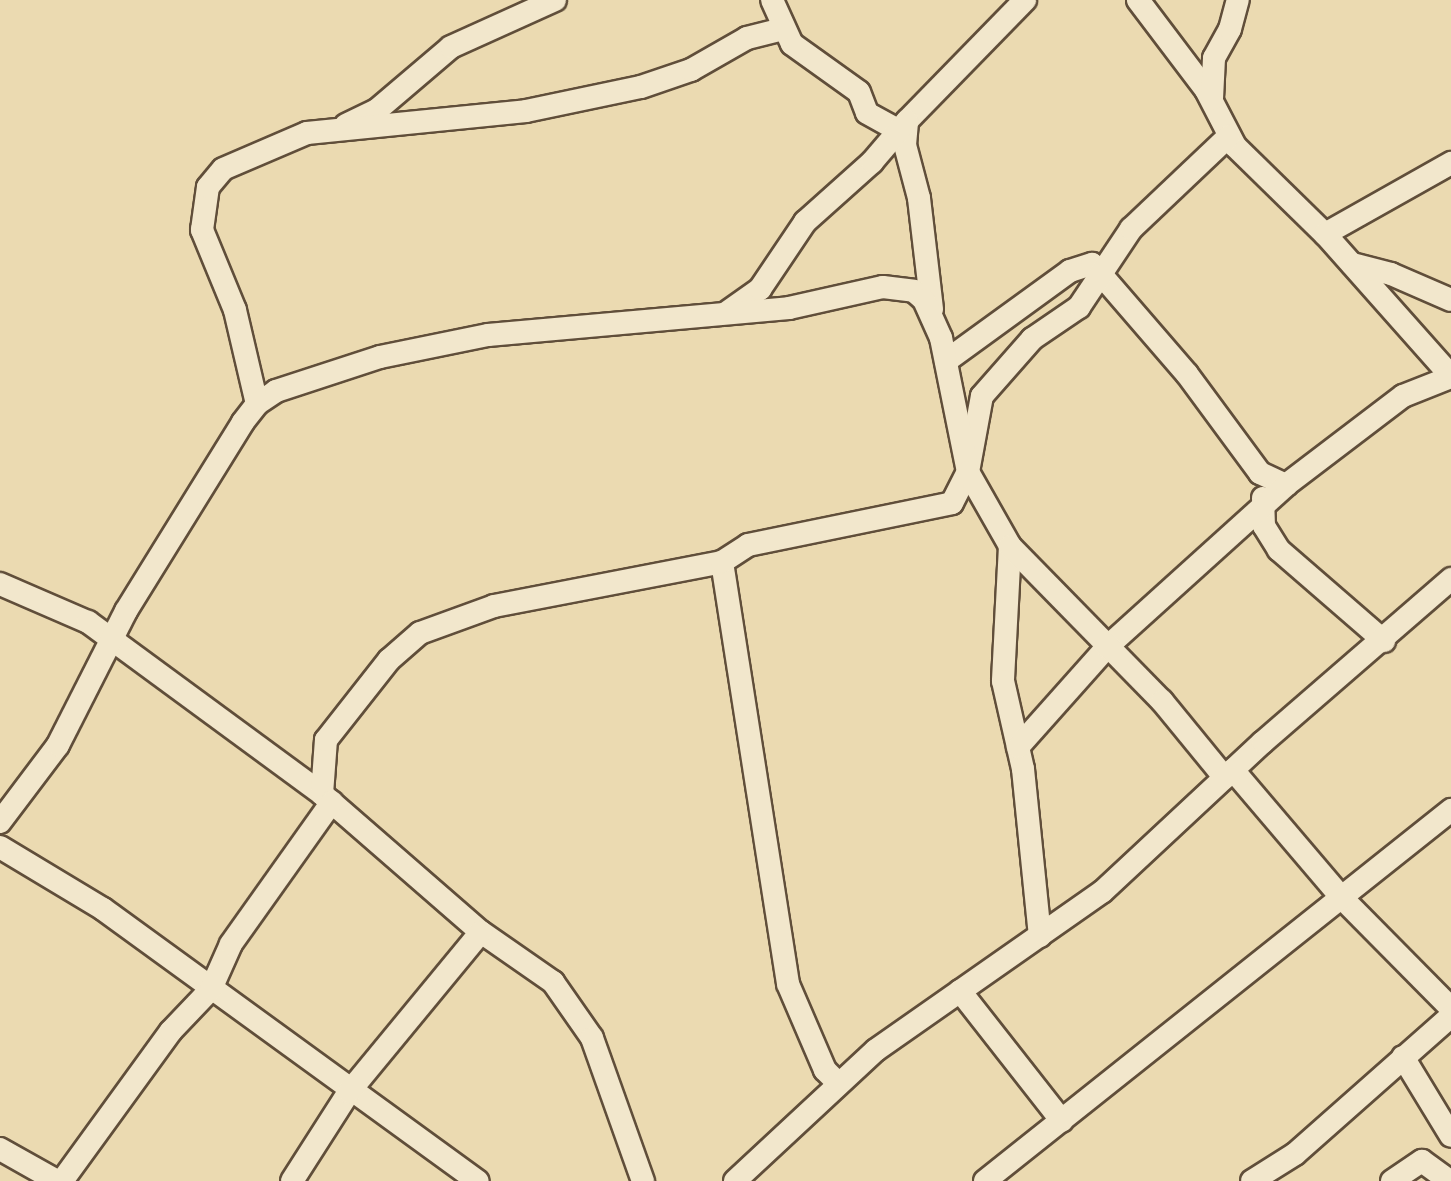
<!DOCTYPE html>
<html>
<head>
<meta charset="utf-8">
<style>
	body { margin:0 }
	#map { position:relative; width:1451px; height:1181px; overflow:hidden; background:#ebdab1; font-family:"Sorts Mill Goudy",serif }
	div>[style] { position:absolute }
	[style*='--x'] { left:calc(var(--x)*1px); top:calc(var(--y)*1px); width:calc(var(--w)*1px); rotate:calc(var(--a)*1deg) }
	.roads { filter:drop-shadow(2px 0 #604e3a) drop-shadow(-2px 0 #604e3a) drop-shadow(0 2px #604e3a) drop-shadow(0 -2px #604e3a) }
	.minor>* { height:22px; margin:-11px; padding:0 11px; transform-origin:11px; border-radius:11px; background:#f2e7cc }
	span { translate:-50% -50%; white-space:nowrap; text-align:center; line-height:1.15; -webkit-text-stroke:7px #f2e7cc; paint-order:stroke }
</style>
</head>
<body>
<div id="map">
	<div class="roads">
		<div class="minor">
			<div style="--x:772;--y:0;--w:48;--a:65.6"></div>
			<div style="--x:792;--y:44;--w:82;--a:35.6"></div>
			<div style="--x:859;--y:92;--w:22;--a:69"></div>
			<div style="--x:867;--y:113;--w:35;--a:29"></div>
			<div style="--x:1138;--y:0;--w:113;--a:52.9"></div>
			<div style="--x:1206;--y:90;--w:63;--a:62.6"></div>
			<div style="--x:1235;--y:146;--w:126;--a:44.4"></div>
			<div style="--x:1325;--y:234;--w:190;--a:48.4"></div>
			<div style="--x:1212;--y:99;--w:41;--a:-87.2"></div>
			<div style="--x:1214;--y:58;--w:33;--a:-61"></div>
			<div style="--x:1230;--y:29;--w:30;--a:-75"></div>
			<div style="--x:346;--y:125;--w:34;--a:-26"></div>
			<div style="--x:377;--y:110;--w:97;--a:-40.4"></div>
			<div style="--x:451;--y:47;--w:114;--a:-24.3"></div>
			<div style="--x:1325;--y:234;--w:145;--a:-29.4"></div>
			<div style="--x:1352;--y:264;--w:40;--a:14.4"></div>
			<div style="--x:1391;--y:274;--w:65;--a:23.4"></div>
			<div style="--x:932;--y:309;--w:112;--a:-96.7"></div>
			<div style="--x:919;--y:198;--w:55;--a:-104.8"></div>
			<div style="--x:905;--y:145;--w:24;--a:-85"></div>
			<div style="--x:907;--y:121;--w:169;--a:-45.7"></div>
			<div style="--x:726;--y:313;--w:42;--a:-35.2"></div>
			<div style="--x:760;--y:289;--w:81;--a:-56.1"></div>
			<div style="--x:805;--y:222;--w:90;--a:-41.8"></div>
			<div style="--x:872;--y:162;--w:54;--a:-49.5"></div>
			<div style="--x:946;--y:361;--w:153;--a:-36"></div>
			<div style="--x:1070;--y:271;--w:23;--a:-18"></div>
			<div style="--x:1092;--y:264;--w:145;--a:49.2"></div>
			<div style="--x:1187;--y:374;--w:123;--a:53.6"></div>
			<div style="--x:1260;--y:473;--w:29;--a:25"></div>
			<div style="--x:257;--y:404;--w:97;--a:-103.2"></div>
			<div style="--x:235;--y:310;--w:87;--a:-112.4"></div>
			<div style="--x:202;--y:230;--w:43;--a:-82.1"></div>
			<div style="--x:208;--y:187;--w:23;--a:-50"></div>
			<div style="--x:223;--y:169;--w:91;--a:-23.2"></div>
			<div style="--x:307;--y:133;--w:220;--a:-5.7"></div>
			<div style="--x:526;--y:111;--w:117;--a:-11.8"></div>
			<div style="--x:641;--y:87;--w:53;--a:-18.8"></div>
			<div style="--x:691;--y:70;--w:64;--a:-29.7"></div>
			<div style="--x:747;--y:38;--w:36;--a:-14"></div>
			<div style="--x:1263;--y:498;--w:28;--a:88"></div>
			<div style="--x:1264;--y:526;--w:28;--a:58"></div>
			<div style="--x:1279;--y:550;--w:139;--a:40.9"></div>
			<div style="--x:1010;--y:546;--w:135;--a:93"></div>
			<div style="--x:1003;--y:681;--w:90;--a:77.2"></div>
			<div style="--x:1023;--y:769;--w:168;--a:84.2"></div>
			<div style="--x:722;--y:562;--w:427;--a:81.1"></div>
			<div style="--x:788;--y:984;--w:94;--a:66.7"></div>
			<div style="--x:825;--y:1070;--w:18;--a:45"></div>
			<div style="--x:0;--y:584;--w:96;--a:23.4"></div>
			<div style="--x:88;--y:622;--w:290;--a:36.3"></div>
			<div style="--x:322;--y:794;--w:211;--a:41"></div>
			<div style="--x:481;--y:932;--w:88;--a:34.8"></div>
			<div style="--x:553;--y:982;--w:68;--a:55.1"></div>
			<div style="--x:592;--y:1038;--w:152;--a:70.4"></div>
			<div style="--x:1018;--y:747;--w:134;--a:-48.3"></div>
			<div style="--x:1107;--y:647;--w:241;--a:-42.1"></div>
			<div style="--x:1286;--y:485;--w:147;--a:-37.3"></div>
			<div style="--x:1403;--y:396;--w:52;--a:-21.6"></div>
			<div style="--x:1233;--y:770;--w:168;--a:49.6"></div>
			<div style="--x:1342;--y:898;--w:155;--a:45.3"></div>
			<div style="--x:322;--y:794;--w:54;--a:-85.8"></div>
			<div style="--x:326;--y:740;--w:102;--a:-51.8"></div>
			<div style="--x:389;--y:660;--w:41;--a:-41.1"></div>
			<div style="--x:420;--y:633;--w:79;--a:-20"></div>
			<div style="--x:494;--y:606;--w:232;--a:-10.9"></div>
			<div style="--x:722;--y:562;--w:31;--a:-33"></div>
			<div style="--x:748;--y:545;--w:208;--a:-11.6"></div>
			<div style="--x:952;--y:503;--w:35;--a:-63"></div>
			<div style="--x:968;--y:472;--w:77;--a:-79.6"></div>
			<div style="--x:982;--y:396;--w:76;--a:-48.7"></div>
			<div style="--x:1032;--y:339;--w:57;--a:-34.2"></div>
			<div style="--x:1079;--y:307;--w:94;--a:-56.3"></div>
			<div style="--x:1131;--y:229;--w:135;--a:-43.5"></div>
			<div style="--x:0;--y:822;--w:96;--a:-53"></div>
			<div style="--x:58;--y:745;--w:150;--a:-63.1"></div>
			<div style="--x:126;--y:611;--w:222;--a:-58.2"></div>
			<div style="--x:243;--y:422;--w:23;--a:-52"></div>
			<div style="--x:257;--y:404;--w:23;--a:-34"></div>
			<div style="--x:276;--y:391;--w:109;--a:-18.1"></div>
			<div style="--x:380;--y:357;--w:110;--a:-11.5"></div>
			<div style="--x:488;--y:335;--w:302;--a:-5.1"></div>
			<div style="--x:789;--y:308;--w:96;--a:-12.6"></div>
			<div style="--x:883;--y:287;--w:31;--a:7"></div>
			<div style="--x:914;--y:291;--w:13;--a:42"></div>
			<div style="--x:924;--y:300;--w:42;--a:65.9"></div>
			<div style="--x:941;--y:338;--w:137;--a:78.6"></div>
			<div style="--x:968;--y:472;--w:85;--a:60.4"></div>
			<div style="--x:1010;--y:546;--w:217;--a:45.6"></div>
			<div style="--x:1162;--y:701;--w:99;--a:50.7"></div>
			<div style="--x:0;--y:847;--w:120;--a:31"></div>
			<div style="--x:103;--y:909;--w:463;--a:36"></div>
			<div style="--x:960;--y:991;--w:165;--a:51.9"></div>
			<div style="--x:1403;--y:1057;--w:92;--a:58.7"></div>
			<div style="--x:0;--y:1149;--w:65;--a:29.3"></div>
			<div style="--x:62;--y:1181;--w:185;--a:-54"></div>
			<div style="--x:171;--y:1031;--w:58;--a:-46.4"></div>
			<div style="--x:211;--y:989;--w:49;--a:-66"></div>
			<div style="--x:231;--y:944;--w:174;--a:-54.6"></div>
			<div style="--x:292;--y:1181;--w:106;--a:-57.4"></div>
			<div style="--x:349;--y:1092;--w:207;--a:-50.5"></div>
			<div style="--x:735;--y:1181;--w:192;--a:-42.9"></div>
			<div style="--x:876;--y:1050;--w:276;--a:-35"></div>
			<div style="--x:1102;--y:892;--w:220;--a:-43"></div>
			<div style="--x:1263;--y:742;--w:249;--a:-40.9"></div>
			<div style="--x:985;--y:1181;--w:596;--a:-38.52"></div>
			<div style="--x:1252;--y:1181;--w:51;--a:-32.1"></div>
			<div style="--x:1295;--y:1154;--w:208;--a:-41.5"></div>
			<div style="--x:1392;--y:1181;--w:36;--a:-34"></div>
			<div style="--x:1422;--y:1161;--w:34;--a:36"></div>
		</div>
	</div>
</div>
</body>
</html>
